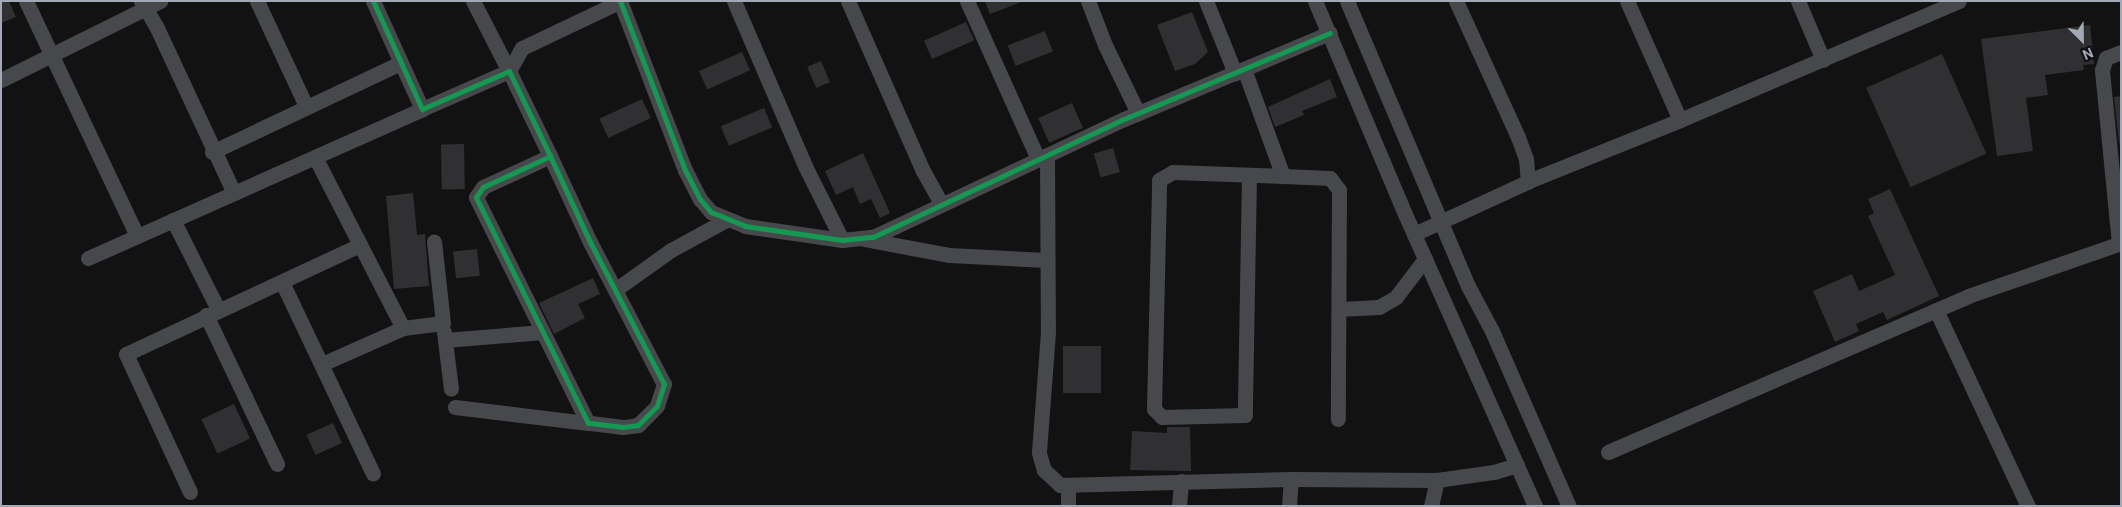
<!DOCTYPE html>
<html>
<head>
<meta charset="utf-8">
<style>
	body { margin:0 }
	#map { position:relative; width:2122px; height:507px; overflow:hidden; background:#121213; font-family:Roboto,sans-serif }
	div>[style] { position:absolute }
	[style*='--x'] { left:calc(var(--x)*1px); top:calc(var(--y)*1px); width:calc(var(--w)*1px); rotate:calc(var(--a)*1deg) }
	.building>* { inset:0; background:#303032; transform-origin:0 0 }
	.minor>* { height:15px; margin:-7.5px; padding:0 7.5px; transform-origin:7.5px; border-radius:7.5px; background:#47484c }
	.cycleway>* { height:5px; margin:-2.5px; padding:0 2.5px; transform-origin:2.5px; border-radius:2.5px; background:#139951 }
	span { translate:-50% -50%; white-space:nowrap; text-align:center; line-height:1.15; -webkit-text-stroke:4px #0d0d0e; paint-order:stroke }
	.frame { position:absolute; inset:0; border:2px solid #a3a8b5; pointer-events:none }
	.north { position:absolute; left:2057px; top:15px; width:50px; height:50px; -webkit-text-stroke:4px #0d0d0e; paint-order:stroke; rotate:157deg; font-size:14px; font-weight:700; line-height:20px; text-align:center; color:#a3a8b5 }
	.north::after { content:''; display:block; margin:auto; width:18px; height:22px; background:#a3a8b5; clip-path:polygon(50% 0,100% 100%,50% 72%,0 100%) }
</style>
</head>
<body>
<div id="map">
	<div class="building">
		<div style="clip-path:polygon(1px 1px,9px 1px,16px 17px,1px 23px)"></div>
		<div style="clip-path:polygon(985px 1px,1021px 1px,1021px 2px,990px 14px)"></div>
		<div style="clip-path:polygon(1192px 12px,1208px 52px,1195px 64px,1175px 71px,1157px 25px)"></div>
		<div style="left:966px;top:22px;width:20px;height:46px;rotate:66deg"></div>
		<div style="clip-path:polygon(2090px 25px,2094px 64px,2083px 65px,2084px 70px,2045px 75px,2048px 95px,2026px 98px,2033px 151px,1997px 156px,1981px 39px)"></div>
		<div style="left:1045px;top:31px;width:22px;height:40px;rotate:69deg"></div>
		<div style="left:742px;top:52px;width:20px;height:47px;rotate:66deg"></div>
		<div style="left:1942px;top:54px;width:109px;height:83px;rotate:66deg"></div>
		<div style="left:821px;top:61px;width:23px;height:15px;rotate:67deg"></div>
		<div style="clip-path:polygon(1330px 79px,1337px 97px,1302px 111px,1304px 115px,1275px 127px,1268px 107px)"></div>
		<div style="clip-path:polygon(2121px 96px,2121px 143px,2119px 143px,2114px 97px)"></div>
		<div style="left:642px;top:99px;width:21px;height:47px;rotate:65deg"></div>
		<div style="left:1072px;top:103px;width:27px;height:37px;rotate:66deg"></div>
		<div style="left:764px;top:108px;width:21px;height:47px;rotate:67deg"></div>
		<div style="left:464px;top:144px;width:45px;height:23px;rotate:89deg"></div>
		<div style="left:1113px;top:148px;width:25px;height:20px;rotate:74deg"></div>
		<div style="clip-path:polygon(863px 153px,890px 213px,880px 218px,871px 199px,860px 204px,853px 187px,836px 195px,825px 171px)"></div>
		<div style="clip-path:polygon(1890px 189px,1939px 296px,1887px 320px,1883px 312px,1856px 324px,1859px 331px,1835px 342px,1813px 291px,1852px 274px,1859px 291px,1895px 275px,1868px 216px,1874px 213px,1868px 199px)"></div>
		<div style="clip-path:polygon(413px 193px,417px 235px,425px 234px,429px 286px,394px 289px,386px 196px)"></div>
		<div style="left:477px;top:249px;width:27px;height:24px;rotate:84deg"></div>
		<div style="clip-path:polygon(593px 278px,600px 294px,578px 304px,585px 318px,554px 334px,539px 303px)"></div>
		<div style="left:1063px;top:346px;width:38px;height:47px"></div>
		<div style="left:234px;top:404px;width:38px;height:36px;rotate:65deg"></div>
		<div style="left:333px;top:423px;width:22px;height:29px;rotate:66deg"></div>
		<div style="clip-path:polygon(1167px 427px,1190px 427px,1191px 471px,1130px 470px,1132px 431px,1167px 433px)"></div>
	</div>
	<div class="minor">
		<div style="--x:26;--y:1;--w:260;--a:64.7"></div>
		<div style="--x:141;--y:1;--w:31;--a:59"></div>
		<div style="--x:157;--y:28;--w:182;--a:65"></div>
		<div style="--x:257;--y:1;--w:116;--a:65"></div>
		<div style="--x:373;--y:1;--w:119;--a:65.6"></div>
		<div style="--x:422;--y:109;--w:95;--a:-23.6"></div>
		<div style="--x:509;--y:71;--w:94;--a:64.2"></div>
		<div style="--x:550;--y:156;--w:95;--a:65.1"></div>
		<div style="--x:590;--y:242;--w:160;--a:62.5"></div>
		<div style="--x:664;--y:384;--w:23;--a:108"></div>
		<div style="--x:657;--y:406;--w:27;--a:135"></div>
		<div style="--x:638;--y:425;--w:15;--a:172"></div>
		<div style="--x:623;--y:427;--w:35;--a:-173"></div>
		<div style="--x:588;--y:423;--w:252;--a:-116.4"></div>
		<div style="--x:476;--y:197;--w:12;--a:-55"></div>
		<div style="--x:483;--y:187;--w:74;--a:-24.8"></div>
		<div style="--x:473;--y:1;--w:79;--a:62.8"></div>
		<div style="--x:509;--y:71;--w:26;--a:-61"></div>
		<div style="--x:522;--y:48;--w:110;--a:-25.4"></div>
		<div style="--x:620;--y:1;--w:181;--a:69"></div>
		<div style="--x:685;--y:170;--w:33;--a:63"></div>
		<div style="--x:700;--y:199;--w:17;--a:50"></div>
		<div style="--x:711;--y:212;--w:37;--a:22"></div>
		<div style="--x:745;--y:226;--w:98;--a:8.2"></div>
		<div style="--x:842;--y:240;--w:31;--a:-6"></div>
		<div style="--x:873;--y:237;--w:277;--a:-25.2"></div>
		<div style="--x:1124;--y:119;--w:223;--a:-22.7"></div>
		<div style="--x:734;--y:1;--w:180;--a:66.7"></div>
		<div style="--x:805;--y:166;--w:83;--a:63.4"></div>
		<div style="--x:848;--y:1;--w:184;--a:66.2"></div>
		<div style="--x:922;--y:169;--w:39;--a:61"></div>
		<div style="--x:967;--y:1;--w:173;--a:65.8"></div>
		<div style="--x:1088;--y:1;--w:47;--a:68.9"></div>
		<div style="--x:1105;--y:45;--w:76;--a:64.1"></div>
		<div style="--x:1206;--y:1;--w:78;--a:68.1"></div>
		<div style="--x:1315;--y:1;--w:231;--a:67.1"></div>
		<div style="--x:1405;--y:214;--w:320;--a:66"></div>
		<div style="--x:1347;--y:1;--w:310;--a:67"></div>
		<div style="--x:1468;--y:286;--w:51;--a:61.9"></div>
		<div style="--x:1492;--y:331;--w:191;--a:66.3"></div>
		<div style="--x:1456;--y:1;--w:149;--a:65.5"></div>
		<div style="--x:1518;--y:137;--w:23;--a:70"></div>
		<div style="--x:1526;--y:159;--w:23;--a:85"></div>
		<div style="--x:1627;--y:1;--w:130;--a:66"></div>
		<div style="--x:1798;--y:1;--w:64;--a:67"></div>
		<div style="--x:1244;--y:69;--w:114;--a:70"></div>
		<div style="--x:1283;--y:176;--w:47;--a:2.4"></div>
		<div style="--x:1330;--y:178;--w:15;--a:53"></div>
		<div style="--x:1339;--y:190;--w:229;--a:90.3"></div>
		<div style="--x:1;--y:80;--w:178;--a:-26.4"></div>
		<div style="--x:212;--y:152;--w:208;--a:-25.3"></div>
		<div style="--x:1047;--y:155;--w:177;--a:89.7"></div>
		<div style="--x:1048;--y:332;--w:121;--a:94.3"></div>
		<div style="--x:1039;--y:453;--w:18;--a:74"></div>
		<div style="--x:1044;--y:470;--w:22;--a:43"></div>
		<div style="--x:1060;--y:485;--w:231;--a:-1.5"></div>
		<div style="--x:1291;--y:479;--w:146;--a:0.4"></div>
		<div style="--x:1437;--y:480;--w:58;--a:-8"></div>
		<div style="--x:1494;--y:472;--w:24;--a:-17"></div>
		<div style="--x:315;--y:157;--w:192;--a:62.8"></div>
		<div style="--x:403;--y:328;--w:40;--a:-7.1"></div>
		<div style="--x:443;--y:323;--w:82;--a:-96.3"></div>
		<div style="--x:1249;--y:175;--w:240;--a:91"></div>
		<div style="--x:1245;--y:415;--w:83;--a:178.6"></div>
		<div style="--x:1162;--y:417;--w:11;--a:-135"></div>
		<div style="--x:1154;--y:409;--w:229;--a:-88.7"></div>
		<div style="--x:1159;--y:180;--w:16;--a:-30"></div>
		<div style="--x:1173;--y:172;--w:110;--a:2.1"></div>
		<div style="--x:173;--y:220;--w:100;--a:63.2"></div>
		<div style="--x:1414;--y:234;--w:134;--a:-24.7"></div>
		<div style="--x:1536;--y:178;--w:155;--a:-21.9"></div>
		<div style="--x:1680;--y:120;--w:303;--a:-23.1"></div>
		<div style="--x:864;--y:239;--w:86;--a:10.7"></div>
		<div style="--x:949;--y:255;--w:97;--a:3"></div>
		<div style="--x:2119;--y:244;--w:175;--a:-95.6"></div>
		<div style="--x:2102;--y:70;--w:13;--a:-72"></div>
		<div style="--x:2106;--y:58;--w:16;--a:-22"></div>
		<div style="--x:88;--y:258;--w:366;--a:-24"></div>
		<div style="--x:282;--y:282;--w:212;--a:64.6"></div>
		<div style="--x:615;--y:290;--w:69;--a:-35.5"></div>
		<div style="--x:671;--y:250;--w:63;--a:-28.6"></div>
		<div style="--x:1339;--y:309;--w:40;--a:-2.9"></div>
		<div style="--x:1379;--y:307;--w:20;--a:-30"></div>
		<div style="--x:1396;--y:297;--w:48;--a:-52.7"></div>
		<div style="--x:1936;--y:310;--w:217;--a:64.9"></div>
		<div style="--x:206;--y:315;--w:165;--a:64.5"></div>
		<div style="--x:444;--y:332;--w:57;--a:83"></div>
		<div style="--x:445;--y:340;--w:98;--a:-4.7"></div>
		<div style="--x:322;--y:364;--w:89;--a:-24"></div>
		<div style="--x:455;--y:407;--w:134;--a:6.9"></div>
		<div style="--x:1608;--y:452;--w:392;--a:-23.4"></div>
		<div style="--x:1968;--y:296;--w:162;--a:-19.1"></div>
		<div style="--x:1068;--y:485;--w:21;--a:90"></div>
		<div style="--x:190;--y:492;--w:152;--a:-114.9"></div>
		<div style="--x:126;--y:354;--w:258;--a:-25"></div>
		<div style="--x:1179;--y:506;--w:25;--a:-85"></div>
		<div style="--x:1289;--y:506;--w:27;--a:-86"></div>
		<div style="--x:1431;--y:506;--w:27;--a:-77"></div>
	</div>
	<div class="cycleway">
		<div style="--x:373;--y:1;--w:119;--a:65.6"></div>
		<div style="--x:422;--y:109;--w:95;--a:-23.6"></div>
		<div style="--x:509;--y:71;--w:94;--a:64.2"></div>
		<div style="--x:550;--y:156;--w:95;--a:65.1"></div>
		<div style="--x:590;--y:242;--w:160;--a:62.5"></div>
		<div style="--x:664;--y:384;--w:23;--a:108"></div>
		<div style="--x:657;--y:406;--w:27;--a:135"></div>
		<div style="--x:638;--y:425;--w:15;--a:172"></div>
		<div style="--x:623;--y:427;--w:35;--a:-173"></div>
		<div style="--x:588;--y:423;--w:252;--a:-116.4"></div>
		<div style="--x:476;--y:197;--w:12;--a:-55"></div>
		<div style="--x:483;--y:187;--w:74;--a:-24.8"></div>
		<div style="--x:620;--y:1;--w:181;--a:69"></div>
		<div style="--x:685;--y:170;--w:33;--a:63"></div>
		<div style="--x:700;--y:199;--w:17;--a:50"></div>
		<div style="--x:711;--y:212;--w:37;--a:22"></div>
		<div style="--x:745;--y:226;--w:98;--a:8.2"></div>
		<div style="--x:842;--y:240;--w:31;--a:-6"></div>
		<div style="--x:873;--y:237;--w:277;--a:-25.2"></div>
		<div style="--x:1124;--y:119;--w:223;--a:-22.7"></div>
	</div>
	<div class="frame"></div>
	<div class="north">N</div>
</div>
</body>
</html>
